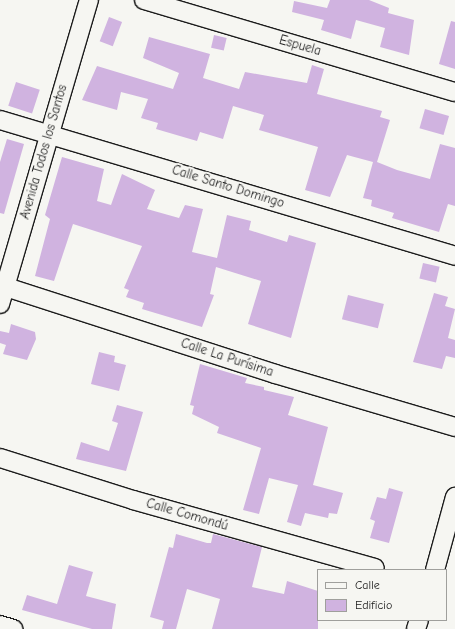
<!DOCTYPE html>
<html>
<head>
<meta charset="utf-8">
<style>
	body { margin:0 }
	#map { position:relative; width:455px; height:629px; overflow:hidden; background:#f6f6f2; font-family:"Comic Neue",sans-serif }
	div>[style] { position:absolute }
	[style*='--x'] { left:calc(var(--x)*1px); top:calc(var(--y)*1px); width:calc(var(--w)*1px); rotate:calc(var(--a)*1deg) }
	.building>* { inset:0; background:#d0b3e0; transform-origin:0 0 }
	.roads { filter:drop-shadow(1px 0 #1c1c1c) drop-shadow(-1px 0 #1c1c1c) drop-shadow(0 1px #1c1c1c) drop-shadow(0 -1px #1c1c1c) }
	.minor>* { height:18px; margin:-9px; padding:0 9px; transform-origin:9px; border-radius:9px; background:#f6f6f2 }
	span { translate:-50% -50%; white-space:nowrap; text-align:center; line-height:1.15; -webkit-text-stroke:4px #f6f6f2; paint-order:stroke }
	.street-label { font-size:13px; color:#1c1c1c }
	.legend { position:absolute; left:317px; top:569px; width:130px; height:52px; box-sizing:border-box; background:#f6f6f2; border:1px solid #9f9f9c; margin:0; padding:5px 7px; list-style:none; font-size:12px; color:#1c1c1c }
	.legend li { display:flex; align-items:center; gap:8px; height:20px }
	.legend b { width:20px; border:1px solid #9f9f9c }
</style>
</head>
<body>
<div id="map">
	<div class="building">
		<div style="clip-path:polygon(330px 0,369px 0,389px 8px,388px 13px,414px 20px,409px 55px,380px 47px,385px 28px,356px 20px,351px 39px,321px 30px,324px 20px,292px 12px,294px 1px,327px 8px)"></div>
		<div style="left:109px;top:17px;width:14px;height:26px;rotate:21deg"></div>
		<div style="clip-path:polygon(451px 21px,455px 22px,455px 69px,439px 64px)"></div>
		<div style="left:214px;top:35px;width:13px;height:13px;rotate:13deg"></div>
		<div style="clip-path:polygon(149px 37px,210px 54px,203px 78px,239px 89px,245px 72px,307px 83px,312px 65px,324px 69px,317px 94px,382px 111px,380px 117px,390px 120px,377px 162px,397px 170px,430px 179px,440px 144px,455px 148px,455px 206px,448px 204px,439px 232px,392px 218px,394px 213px,371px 206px,372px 200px,363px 198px,373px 162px,347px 155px,330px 197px,305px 190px,318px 147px,259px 130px,264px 115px,233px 106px,223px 139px,200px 132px,197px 141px,156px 129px,158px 123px,141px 118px,148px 99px,121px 92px,117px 110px,82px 100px,97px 66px,173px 89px,179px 73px,143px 58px)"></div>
		<div style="left:16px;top:82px;width:25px;height:25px;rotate:18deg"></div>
		<div style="left:425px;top:109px;width:25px;height:20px;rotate:16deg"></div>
		<div style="clip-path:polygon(7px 139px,24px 144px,4px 214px,0 213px,0 162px)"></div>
		<div style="clip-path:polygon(62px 157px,104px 169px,97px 201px,111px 205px,122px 174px,155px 190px,147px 209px,179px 218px,185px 205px,203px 209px,192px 252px,217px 258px,227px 215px,251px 221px,249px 230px,287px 242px,289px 235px,316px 243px,291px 338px,248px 324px,261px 281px,216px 267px,210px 294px,214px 295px,202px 327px,142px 309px,144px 303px,126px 297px,129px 290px,124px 288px,142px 246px,73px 224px,54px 281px,35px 276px,50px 219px,45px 215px)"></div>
		<div style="left:423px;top:263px;width:17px;height:16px;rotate:13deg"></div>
		<div style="clip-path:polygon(434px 293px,448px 297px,445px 306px,455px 309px,448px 338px,455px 340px,455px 358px,446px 356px,442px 369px,413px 362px)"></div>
		<div style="left:348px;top:295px;width:37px;height:25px;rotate:14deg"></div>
		<div style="clip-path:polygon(11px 324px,35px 332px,36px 339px,27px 360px,3px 354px,6px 345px,0 343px,0 331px,9px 333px)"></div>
		<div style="clip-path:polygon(99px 352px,115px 356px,114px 362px,126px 365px,119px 391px,91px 384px)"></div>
		<div style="clip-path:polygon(200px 364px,247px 378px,245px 383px,264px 387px,264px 390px,294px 397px,288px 415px,328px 427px,313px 485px,343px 493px,337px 514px,329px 513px,328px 518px,305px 513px,301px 526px,287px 522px,298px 485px,269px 478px,259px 514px,243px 510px,261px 448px,217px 433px,219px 427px,192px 414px,194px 406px,190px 405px)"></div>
		<div style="clip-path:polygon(117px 405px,143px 412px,126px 471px,76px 459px,81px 442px,109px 451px,118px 423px,112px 421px)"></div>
		<div style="clip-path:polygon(389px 488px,403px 492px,389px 543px,370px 538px,375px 521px,370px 519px,377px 497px,386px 499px)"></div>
		<div style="clip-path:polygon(176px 534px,207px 543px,211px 543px,213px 534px,262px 547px,252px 587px,284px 594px,287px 581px,318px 591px,318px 629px,212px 629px,220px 599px,187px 589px,176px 629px,162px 629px,164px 621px,150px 617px,169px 547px,173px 548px)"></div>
		<div style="clip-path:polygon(69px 565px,93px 572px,86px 596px,116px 604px,112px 629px,92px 629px,22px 610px,27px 595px,57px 604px)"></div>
	</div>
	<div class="roads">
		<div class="minor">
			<div style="--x:144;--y:0;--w:324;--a:16.5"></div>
			<div style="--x:0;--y:120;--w:475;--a:16.6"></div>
			<div style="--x:0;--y:285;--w:289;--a:17.9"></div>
			<div style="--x:275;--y:374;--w:188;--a:16.4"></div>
			<div style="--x:0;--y:304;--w:317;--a:-73.7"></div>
			<div style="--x:0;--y:458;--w:139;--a:17.5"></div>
			<div style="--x:133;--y:500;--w:251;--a:15.7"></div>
			<div style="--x:435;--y:570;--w:76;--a:-74.7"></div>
			<div style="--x:0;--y:625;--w:14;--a:17"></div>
			<div style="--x:416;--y:629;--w:9;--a:-72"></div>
		</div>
	</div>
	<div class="street-label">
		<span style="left:300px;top:46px;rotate:16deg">Espuela</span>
		<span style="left:44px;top:152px;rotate:-74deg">Avenida Todos los Santos</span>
		<span style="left:228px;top:187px;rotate:17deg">Calle Santo Domingo</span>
		<span style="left:227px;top:358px;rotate:18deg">Calle La Purísima</span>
		<span style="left:187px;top:515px;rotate:16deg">Calle Comondú</span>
	</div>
	<ul class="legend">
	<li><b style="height:5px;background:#f6f6f2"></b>Calle</li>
	<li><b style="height:11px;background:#d0b3e0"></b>Edificio</li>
	</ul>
</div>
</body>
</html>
